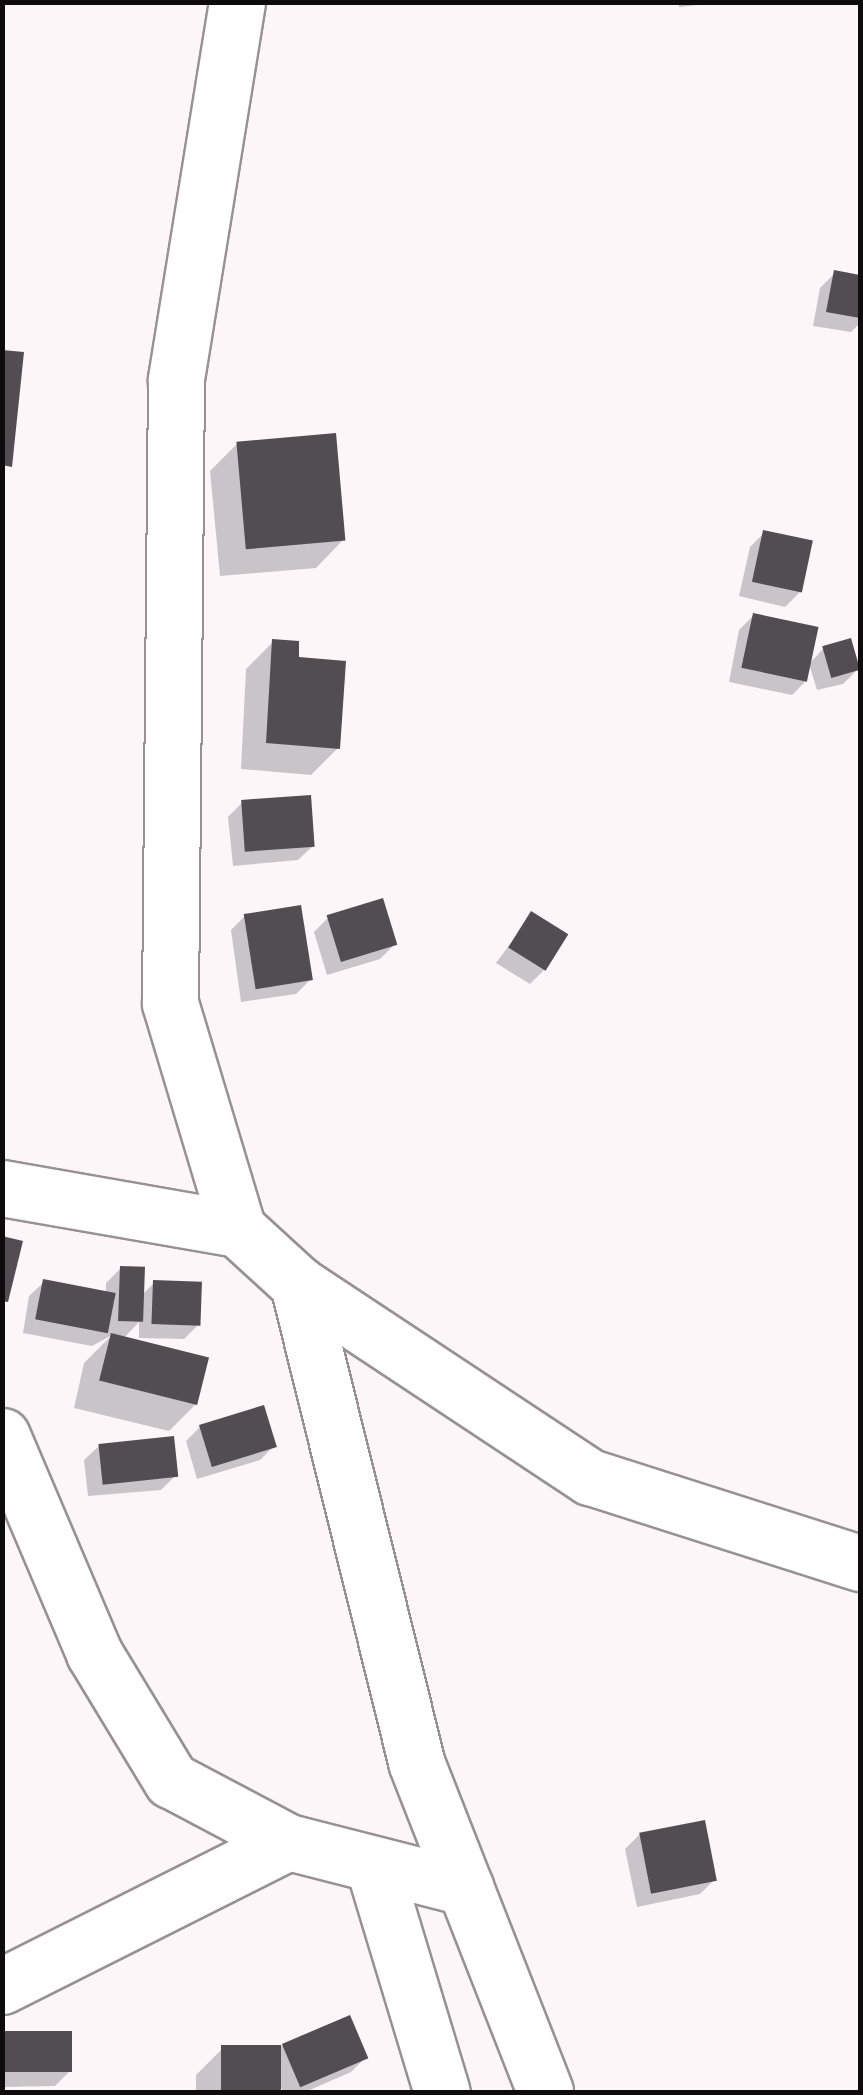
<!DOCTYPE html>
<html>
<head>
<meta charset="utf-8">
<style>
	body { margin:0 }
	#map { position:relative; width:863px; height:2095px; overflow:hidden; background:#fcf6f9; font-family:"Archivo Narrow",sans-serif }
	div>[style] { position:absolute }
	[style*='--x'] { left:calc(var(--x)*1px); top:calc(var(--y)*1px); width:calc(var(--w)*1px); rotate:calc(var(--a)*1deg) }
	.shadow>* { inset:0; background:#0003 }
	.building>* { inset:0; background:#524d50; transform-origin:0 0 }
	.roads { filter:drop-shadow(2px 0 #979194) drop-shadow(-2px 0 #979194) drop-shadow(0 2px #979194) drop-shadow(0 -2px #979194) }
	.minor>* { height:55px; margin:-27.5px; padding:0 27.5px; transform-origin:27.5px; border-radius:27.5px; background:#fff }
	span { translate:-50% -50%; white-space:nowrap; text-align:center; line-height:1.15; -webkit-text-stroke:10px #fff; paint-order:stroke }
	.frame { position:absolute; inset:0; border:5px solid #0d0b0c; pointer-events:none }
</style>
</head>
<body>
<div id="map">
	<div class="shadow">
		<div style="clip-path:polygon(679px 2px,726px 2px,679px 7px)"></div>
		<div style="clip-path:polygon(835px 273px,860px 278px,860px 323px,851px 332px,813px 326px,820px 288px)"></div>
		<div style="clip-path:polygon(237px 444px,343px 540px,316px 568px,220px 576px,210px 471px)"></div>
		<div style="clip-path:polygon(764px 533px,800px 592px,785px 607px,739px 596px,750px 547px)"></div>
		<div style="clip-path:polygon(753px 616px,810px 663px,823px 649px,857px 670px,843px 684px,817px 690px,809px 664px,806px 681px,792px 695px,729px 682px,739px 630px)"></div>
		<div style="clip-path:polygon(273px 642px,296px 660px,338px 748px,311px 775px,241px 769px,246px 669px)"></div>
		<div style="clip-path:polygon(243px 802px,313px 846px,298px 860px,233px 866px,228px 817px)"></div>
		<div style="clip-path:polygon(532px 914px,544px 970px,530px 984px,496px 963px)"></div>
		<div style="clip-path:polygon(245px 916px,311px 979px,296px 994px,241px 1002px,231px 930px)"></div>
		<div style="clip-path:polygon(328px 918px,395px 944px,380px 959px,327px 975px,314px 932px)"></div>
		<div style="clip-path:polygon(121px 1268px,141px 1296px,154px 1283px,199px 1324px,184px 1339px,139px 1338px,139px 1322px,123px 1339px,196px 1404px,169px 1431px,74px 1408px,84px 1363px,112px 1335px,92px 1346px,23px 1333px,29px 1296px,44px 1282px,106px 1293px,106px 1283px)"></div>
		<div style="clip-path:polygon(200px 1427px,274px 1446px,260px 1460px,197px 1479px,186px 1441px)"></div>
		<div style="clip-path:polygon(99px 1446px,175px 1476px,161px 1490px,88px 1496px,84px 1460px)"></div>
		<div style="clip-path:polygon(640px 1834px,714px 1880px,700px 1894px,637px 1907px,625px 1849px)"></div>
		<div style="clip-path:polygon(2px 2035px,70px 2071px,55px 2086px,2px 2087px)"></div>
		<div style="clip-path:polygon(283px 2046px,365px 2058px,351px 2072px,305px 2092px,283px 2092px,279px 2083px,279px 2092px,196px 2092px,196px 2075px,223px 2048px)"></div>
	</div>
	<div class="building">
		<div style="clip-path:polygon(834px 270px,860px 275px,860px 318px,826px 312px)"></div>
		<div style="clip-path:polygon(2px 350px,24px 352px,12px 467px,2px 465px)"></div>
		<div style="left:336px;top:433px;width:108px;height:100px;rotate:85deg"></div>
		<div style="left:763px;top:530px;width:51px;height:53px;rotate:12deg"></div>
		<div style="left:753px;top:613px;width:67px;height:56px;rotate:12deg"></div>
		<div style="left:851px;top:638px;width:33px;height:30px;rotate:74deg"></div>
		<div style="clip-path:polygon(272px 639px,299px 641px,299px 657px,346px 661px,340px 749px,266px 743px)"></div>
		<div style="left:311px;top:795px;width:52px;height:70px;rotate:86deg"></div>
		<div style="left:383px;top:898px;width:49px;height:59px;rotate:73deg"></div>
		<div style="left:301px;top:905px;width:76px;height:58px;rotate:81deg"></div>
		<div style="left:531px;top:911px;width:44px;height:43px;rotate:32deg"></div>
		<div style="clip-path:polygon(2px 1236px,23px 1241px,8px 1302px,2px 1301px)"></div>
		<div style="left:120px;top:1266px;width:25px;height:55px;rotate:2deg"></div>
		<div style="left:43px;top:1279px;width:74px;height:41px;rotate:11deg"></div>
		<div style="left:153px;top:1280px;width:49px;height:44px;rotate:2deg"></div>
		<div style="left:111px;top:1333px;width:101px;height:49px;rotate:14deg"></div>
		<div style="left:264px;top:1405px;width:44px;height:68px;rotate:73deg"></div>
		<div style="left:174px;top:1436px;width:41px;height:76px;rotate:84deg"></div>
		<div style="left:705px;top:1820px;width:62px;height:67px;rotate:79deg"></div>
		<div style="left:350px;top:2015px;width:47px;height:74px;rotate:67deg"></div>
		<div style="left:72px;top:2031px;width:41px;height:70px;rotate:90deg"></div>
		<div style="left:221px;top:2045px;width:60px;height:47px"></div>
	</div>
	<div class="roads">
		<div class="minor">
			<div style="--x:237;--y:2;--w:383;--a:99.2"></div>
			<div style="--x:176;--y:380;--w:623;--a:90.55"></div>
			<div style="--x:170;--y:1003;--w:236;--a:73.3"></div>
			<div style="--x:238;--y:1229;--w:81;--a:42.5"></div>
			<div style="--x:298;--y:1284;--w:492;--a:76.1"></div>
			<div style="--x:416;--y:1762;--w:354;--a:68.6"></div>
			<div style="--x:2;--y:1188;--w:240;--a:9.9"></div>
			<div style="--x:298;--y:1284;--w:350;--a:33.5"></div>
			<div style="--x:590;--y:1477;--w:283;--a:17.7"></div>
			<div style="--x:2;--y:1436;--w:236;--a:67"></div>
			<div style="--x:94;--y:1653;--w:149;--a:58.8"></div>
			<div style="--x:171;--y:1780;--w:132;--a:27.9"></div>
			<div style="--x:373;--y:1864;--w:238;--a:73.2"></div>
			<div style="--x:2;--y:1986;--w:320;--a:-26.7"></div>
			<div style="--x:288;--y:1842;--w:183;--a:14.3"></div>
		</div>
	</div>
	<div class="frame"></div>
</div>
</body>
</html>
